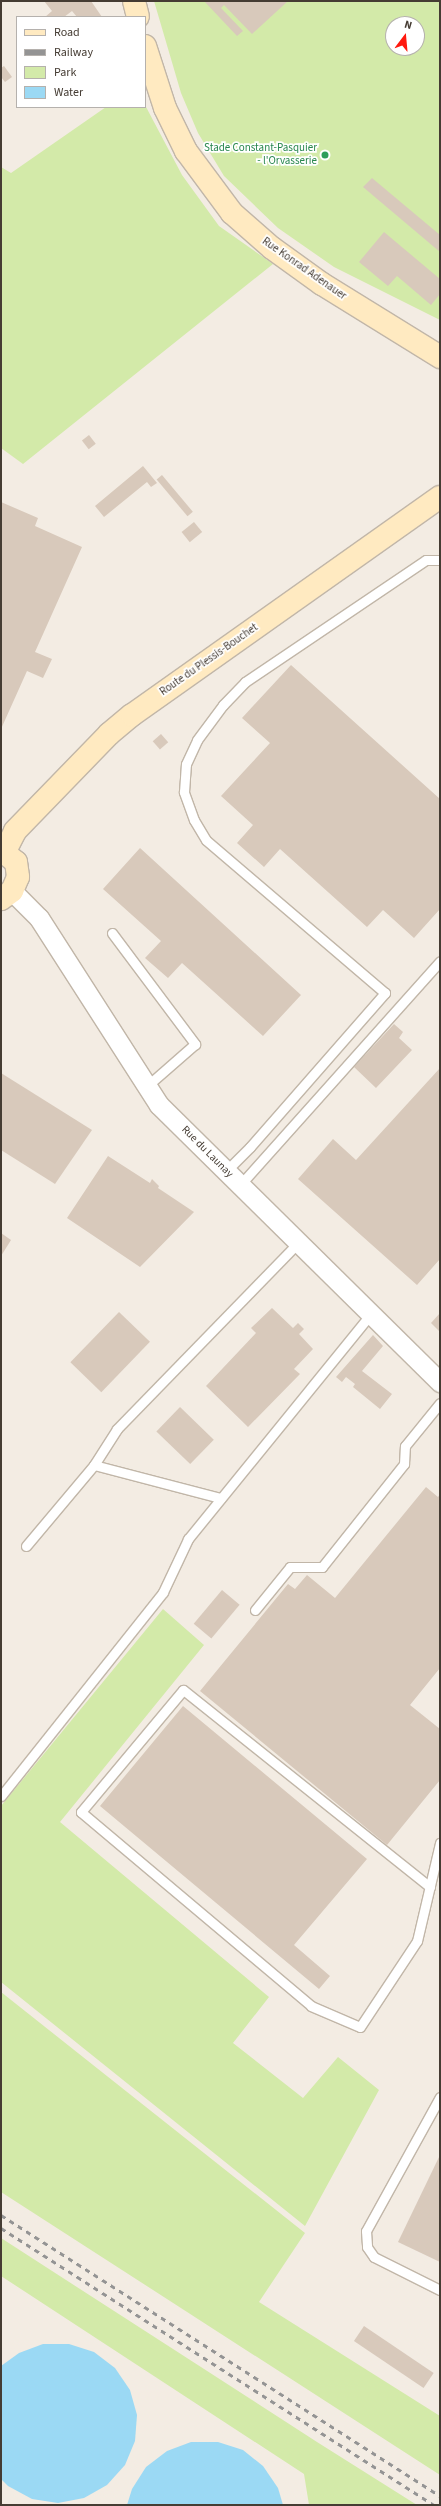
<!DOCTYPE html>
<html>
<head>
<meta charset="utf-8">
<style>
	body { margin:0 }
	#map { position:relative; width:441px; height:2506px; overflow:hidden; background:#f3ece3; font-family:"Source Sans 3",sans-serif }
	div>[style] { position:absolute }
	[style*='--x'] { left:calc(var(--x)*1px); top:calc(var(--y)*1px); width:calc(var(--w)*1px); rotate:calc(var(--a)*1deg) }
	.green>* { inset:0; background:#d3eaa9 }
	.water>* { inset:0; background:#9bd9f4 }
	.building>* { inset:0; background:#d8c9bb; transform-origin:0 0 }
	.roads { filter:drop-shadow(1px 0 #c1b6a8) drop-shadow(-1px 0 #c1b6a8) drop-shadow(0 1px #c1b6a8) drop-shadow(0 -1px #c1b6a8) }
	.lane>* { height:9px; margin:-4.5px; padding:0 4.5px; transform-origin:4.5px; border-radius:4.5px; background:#fff }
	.street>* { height:19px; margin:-9.5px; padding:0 9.5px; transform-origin:9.5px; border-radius:9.5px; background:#fff }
	.secondary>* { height:22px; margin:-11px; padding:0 11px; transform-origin:11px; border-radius:11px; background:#ffeac1 }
	.rail>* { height:3px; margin-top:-1.5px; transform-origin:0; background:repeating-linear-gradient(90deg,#949494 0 5px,transparent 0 10px) }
	.dots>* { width:11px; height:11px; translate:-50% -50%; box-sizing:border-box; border:2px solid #fff; border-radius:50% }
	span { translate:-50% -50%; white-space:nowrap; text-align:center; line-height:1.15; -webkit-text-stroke:3.5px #fff; paint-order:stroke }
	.leisure-label { font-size:11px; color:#27864d }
	.right { translate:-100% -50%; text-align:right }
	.street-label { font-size:11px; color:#453c33 }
	.frame { position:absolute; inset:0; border:2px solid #453c33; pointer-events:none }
	.legend { position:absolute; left:16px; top:16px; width:130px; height:92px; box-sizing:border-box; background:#fff; border:1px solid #b5b1ad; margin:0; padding:5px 7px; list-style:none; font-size:12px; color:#453c33 }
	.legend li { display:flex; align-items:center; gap:8px; height:20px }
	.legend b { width:20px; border:1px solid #b5b1ad }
	.north { position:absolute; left:385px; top:16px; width:40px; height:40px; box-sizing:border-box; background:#fff; border:1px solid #b5b1ad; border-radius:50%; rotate:16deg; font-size:11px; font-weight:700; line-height:16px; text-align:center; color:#453c33 }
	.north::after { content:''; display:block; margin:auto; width:14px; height:18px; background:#ff190e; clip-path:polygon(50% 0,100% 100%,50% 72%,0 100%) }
</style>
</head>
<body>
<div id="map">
	<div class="green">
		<div style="clip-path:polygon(evenodd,154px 1px,440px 1px,440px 320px,334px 267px,278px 228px,224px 176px,198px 133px,181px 93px,154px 1px,393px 24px,417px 24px,417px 48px,393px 48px,393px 24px)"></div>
		<div style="clip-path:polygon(145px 105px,182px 175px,219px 226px,273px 264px,23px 464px,1px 448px,1px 167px,11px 173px,106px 107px)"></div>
		<div style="clip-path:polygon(163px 1609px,204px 1645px,60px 1822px,269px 1997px,233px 2043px,303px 2098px,338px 2057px,379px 2090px,305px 2226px,1px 1982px,1px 1806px)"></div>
		<div style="clip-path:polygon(1px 1992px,305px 2233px,259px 2302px,440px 2416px,440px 2475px,1px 2192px)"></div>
		<div style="clip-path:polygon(1px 2238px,317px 2442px,417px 2505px,309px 2505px,304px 2474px,1px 2276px)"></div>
	</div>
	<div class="water">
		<div style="clip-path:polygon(43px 2344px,69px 2344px,94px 2352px,115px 2368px,130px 2390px,137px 2415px,135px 2441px,125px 2465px,107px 2485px,84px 2498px,58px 2503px,32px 2499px,8px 2486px,1px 2479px,1px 2366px,19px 2353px)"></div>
		<div style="clip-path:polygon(191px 2442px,218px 2442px,243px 2450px,263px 2466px,278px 2488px,283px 2505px,127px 2505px,132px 2489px,146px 2467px,167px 2451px)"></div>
	</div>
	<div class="building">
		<div style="clip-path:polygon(44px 1px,91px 1px,102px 17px,77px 17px,72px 11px,64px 17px,45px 17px,52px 11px)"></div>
		<div style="clip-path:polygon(204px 1px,288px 1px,252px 34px,224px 5px,221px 8px,243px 31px,237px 36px)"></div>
		<div style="clip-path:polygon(4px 66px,12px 77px,5px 82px,1px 77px,1px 68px)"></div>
		<div style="clip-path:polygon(372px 178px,440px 235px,440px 252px,363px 187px)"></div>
		<div style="clip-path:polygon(384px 232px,440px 279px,440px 294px,431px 305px,397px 276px,388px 286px,359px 262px)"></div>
		<div style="left:89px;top:435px;width:11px;height:9px;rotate:52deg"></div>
		<div style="clip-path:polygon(143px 466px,157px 483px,151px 487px,147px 482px,104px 517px,95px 506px)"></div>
		<div style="left:162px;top:475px;width:48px;height:7px;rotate:50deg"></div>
		<div style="clip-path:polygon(1px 502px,38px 518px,35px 526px,82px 547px,35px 652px,52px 659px,43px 678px,27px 671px,1px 729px)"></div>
		<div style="left:194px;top:522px;width:13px;height:16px;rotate:51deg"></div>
		<div style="clip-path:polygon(291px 665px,440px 799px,440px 909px,414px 938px,383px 910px,367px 927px,280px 849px,264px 867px,237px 843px,253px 825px,221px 796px,270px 743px,242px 718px)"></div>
		<div style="left:161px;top:734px;width:11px;height:11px;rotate:49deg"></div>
		<div style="clip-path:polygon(140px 848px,301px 995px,263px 1036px,182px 963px,168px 978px,145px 958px,161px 941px,103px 889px)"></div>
		<div style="clip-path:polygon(394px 1024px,403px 1032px,399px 1038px,412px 1050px,376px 1088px,354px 1067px)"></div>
		<div style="clip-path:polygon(440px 1068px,440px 1259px,417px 1285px,298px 1179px,333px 1139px,356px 1160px)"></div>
		<div style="clip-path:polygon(1px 1073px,92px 1130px,55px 1184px,1px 1150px)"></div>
		<div style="clip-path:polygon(108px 1156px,150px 1183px,152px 1179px,159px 1186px,158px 1188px,194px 1212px,140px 1267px,67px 1218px)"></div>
		<div style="clip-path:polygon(1px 1233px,11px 1240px,1px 1256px)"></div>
		<div style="clip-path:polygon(272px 1308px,293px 1328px,298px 1323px,304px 1329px,299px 1334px,313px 1349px,294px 1369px,300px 1374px,248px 1427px,206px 1386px,256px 1333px,251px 1328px)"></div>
		<div style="left:119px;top:1312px;width:43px;height:70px;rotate:44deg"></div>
		<div style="clip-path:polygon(440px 1313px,440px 1332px,431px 1323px)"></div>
		<div style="clip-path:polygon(373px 1335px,383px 1346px,362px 1371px,392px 1394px,380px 1409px,353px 1387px,355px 1384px,346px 1377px,342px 1382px,336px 1377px)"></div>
		<div style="left:180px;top:1407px;width:47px;height:34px;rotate:44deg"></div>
		<div style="clip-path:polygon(426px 1487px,438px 1497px,440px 1494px,440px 1668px,410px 1705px,440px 1729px,440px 1780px,387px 1845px,200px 1691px,288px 1584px,295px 1589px,307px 1575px,335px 1598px)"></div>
		<div style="left:222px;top:1590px;width:23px;height:44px;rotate:40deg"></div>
		<div style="clip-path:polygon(183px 1706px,367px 1859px,294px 1945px,330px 1976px,319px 1989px,100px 1806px)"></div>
		<div style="clip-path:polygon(440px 2155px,440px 2262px,398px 2242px)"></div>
		<div style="left:364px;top:2326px;width:84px;height:18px;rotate:34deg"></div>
	</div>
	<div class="roads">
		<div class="lane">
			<div style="--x:112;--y:933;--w:139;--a:53.2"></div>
			<div style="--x:195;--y:1044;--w:64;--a:138.8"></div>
			<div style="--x:226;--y:1171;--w:34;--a:-45"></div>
			<div style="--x:250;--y:1147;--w:205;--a:-48.8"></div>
			<div style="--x:385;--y:993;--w:235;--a:-139.5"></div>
			<div style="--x:206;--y:840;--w:23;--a:-121"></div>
			<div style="--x:194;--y:820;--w:30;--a:-110"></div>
			<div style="--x:184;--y:792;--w:28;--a:-86"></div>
			<div style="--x:186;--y:764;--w:26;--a:-65"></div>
			<div style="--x:197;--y:740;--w:44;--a:-53.4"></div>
			<div style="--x:223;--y:705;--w:32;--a:-46"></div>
			<div style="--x:245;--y:682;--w:218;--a:-34"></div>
			<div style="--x:426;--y:560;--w:14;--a:0"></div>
			<div style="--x:240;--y:1185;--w:300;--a:-48.2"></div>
			<div style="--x:94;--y:1465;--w:43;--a:-57.4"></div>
			<div style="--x:117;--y:1429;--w:261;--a:-45.8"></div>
			<div style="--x:26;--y:1546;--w:106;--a:-50"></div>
			<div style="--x:94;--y:1465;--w:131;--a:14.6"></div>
			<div style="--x:255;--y:1610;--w:55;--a:-50.9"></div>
			<div style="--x:290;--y:1567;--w:32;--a:0"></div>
			<div style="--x:322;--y:1567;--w:132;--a:-51.5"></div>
			<div style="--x:404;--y:1464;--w:18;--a:-87"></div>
			<div style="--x:405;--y:1446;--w:55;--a:-50.9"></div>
			<div style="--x:1;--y:1796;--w:260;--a:-51.5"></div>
			<div style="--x:163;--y:1592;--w:59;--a:-64.7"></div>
			<div style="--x:188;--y:1539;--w:290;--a:-50.9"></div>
			<div style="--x:430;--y:1887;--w:316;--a:-141.4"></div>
			<div style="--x:183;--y:1690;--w:159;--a:129.9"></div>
			<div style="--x:81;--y:1812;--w:301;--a:40.1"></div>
			<div style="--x:311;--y:2006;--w:53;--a:23.2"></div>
			<div style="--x:360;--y:2027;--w:103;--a:-56.5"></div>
			<div style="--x:417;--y:1941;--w:101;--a:-76.8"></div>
			<div style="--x:440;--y:2097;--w:153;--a:118.9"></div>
			<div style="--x:366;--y:2231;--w:16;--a:86"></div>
			<div style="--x:367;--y:2247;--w:12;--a:55"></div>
			<div style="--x:374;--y:2257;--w:74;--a:26.6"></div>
		</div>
		<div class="street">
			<div style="--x:12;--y:891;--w:38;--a:45"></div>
			<div style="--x:39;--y:918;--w:222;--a:57.3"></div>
			<div style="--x:159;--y:1105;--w:395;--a:44.6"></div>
		</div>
		<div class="secondary">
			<div style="--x:134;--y:1;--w:16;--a:76"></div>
			<div style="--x:145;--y:46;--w:65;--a:72.1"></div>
			<div style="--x:165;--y:108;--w:48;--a:64"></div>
			<div style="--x:186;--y:151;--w:77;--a:53.4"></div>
			<div style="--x:232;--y:213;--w:53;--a:41.2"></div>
			<div style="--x:272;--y:248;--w:62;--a:35.8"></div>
			<div style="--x:322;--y:284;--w:139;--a:31.7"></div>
			<div style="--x:1;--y:850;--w:19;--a:39"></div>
			<div style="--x:16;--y:862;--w:15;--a:82"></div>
			<div style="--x:18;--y:877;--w:15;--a:113"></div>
			<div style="--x:12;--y:891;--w:14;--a:144"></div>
			<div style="--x:5;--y:851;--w:22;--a:-63"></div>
			<div style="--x:15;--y:831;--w:135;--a:-45.9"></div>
			<div style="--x:109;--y:734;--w:30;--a:-40"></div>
			<div style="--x:132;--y:715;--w:377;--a:-35.3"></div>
		</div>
	</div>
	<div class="rail">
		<div style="--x:1;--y:2215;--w:521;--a:32.62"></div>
		<div style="--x:1;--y:2228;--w:514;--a:32.61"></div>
	</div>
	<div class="dots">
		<div style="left:325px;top:155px;background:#2e9e5b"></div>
	</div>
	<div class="leisure-label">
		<span class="right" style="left:317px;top:155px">Stade Constant-Pasquier<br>- l'Orvasserie</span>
	</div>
	<div class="street-label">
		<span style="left:304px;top:269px;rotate:35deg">Rue Konrad Adenauer</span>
		<span style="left:209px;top:660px;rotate:-35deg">Route du Plessis-Bouchet</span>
		<span style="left:207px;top:1152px;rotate:45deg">Rue du Launay</span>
	</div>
	<div class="frame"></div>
	<ul class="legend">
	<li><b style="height:5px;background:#ffeac1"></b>Road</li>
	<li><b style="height:5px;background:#949494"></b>Railway</li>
	<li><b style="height:11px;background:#d3eaa9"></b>Park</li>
	<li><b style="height:11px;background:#9bd9f4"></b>Water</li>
	</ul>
	<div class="north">N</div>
</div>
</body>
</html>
